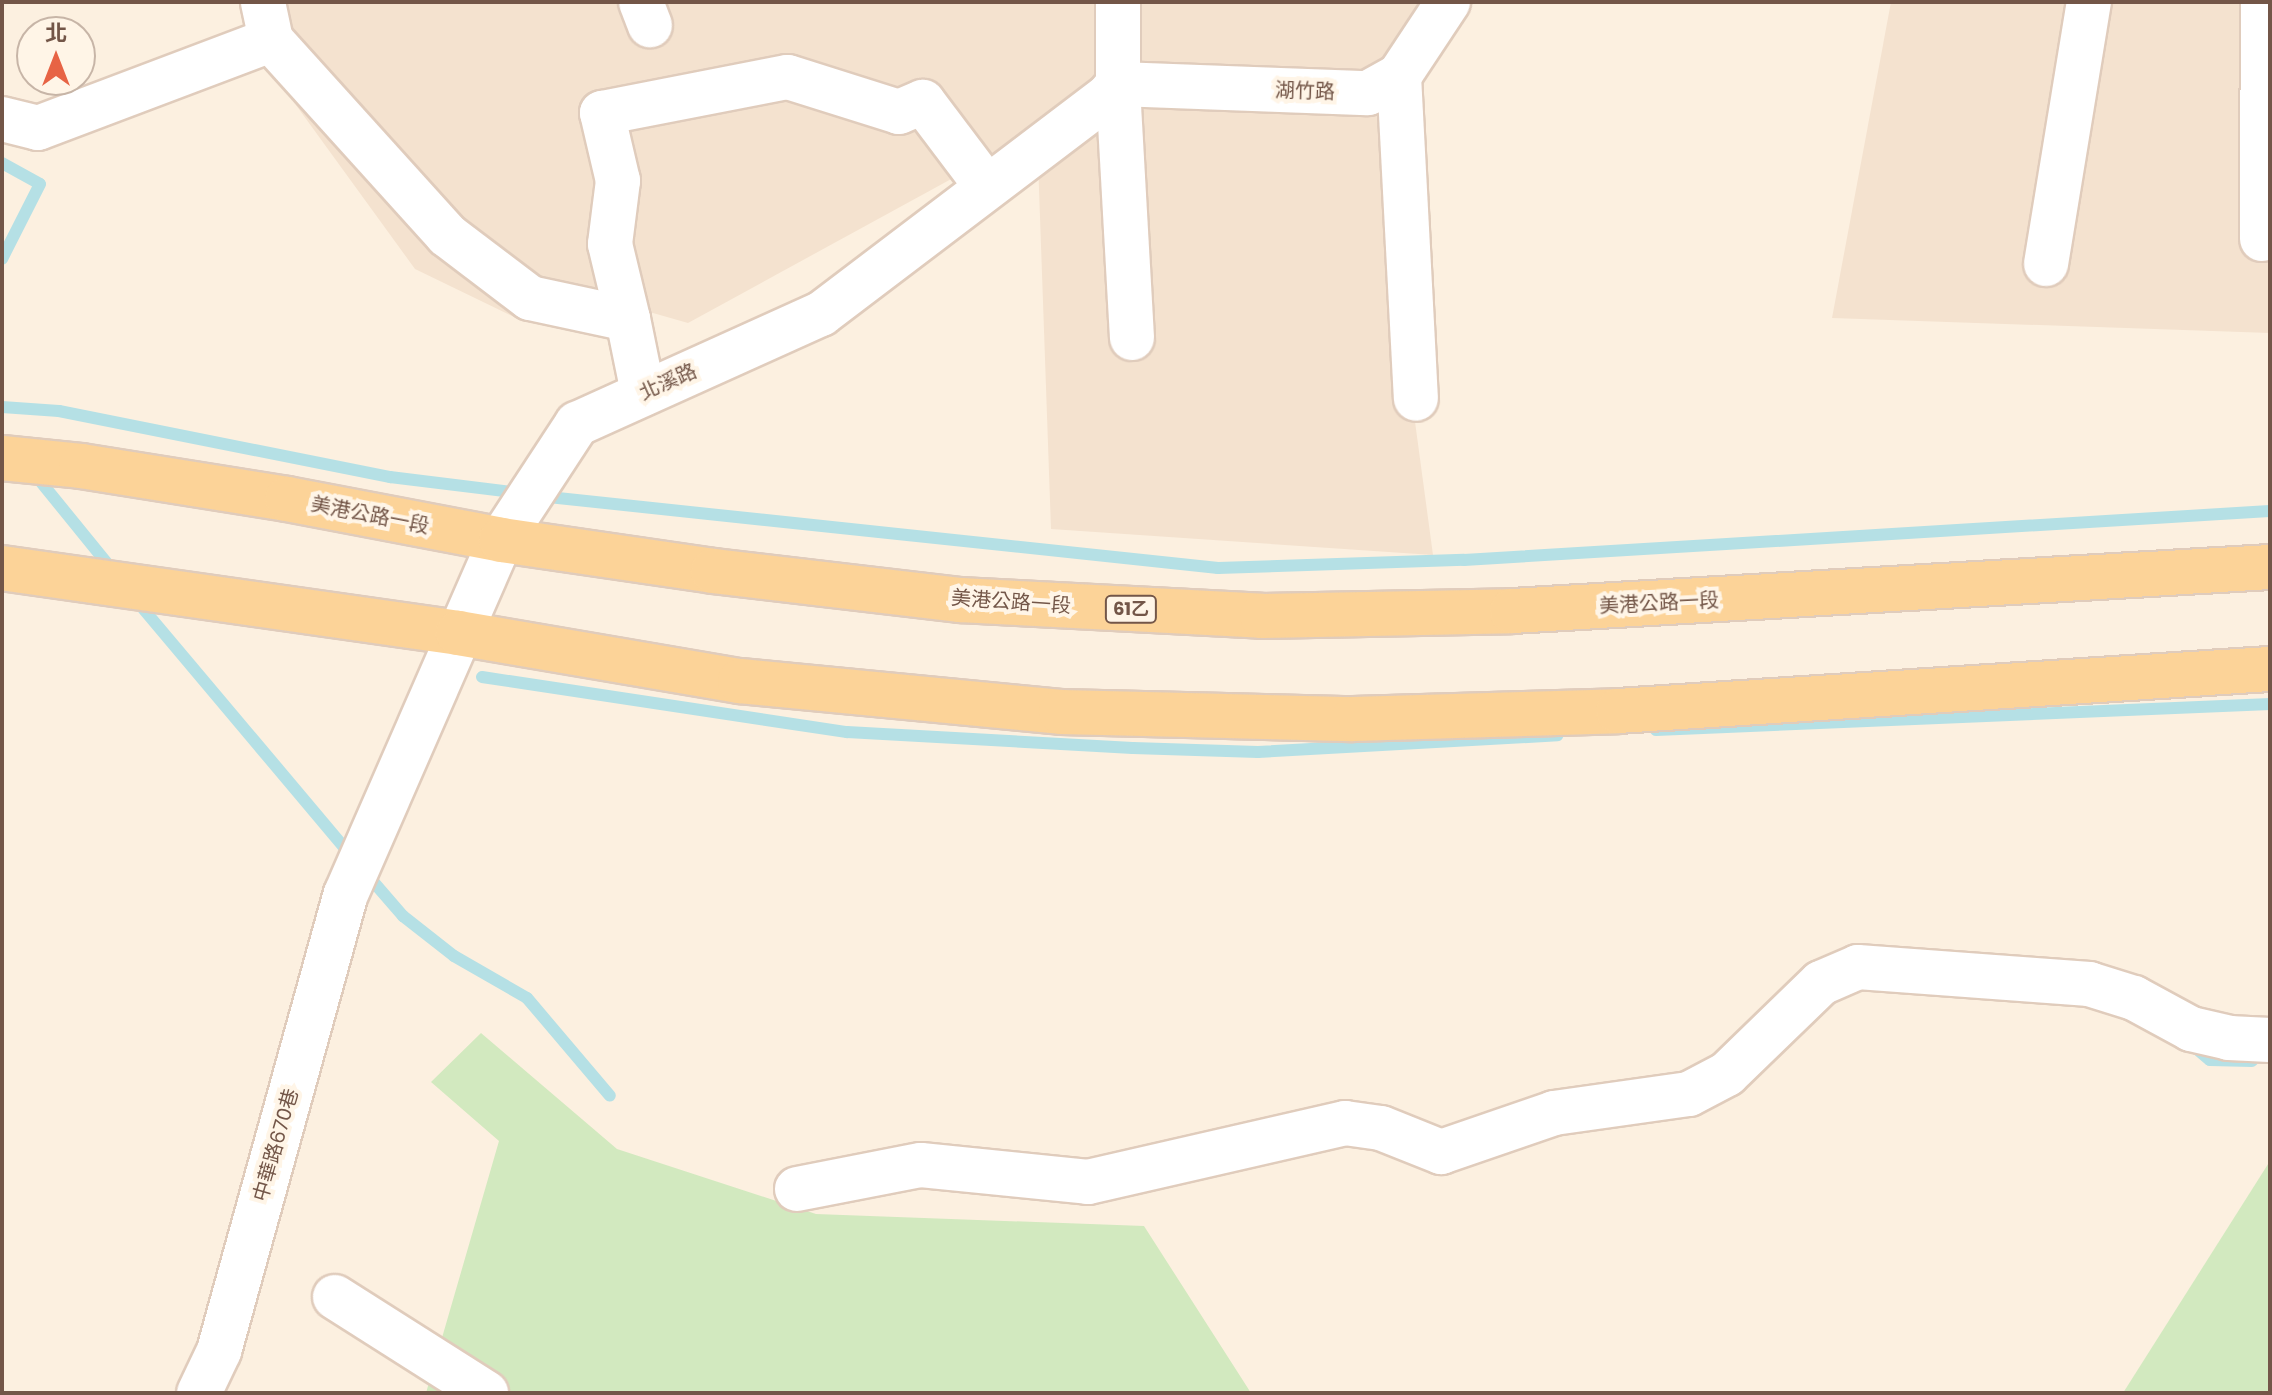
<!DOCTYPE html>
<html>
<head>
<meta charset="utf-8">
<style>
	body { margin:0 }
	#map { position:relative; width:2272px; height:1395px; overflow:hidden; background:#fcf0e0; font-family:Poppins,"Noto Sans TC",sans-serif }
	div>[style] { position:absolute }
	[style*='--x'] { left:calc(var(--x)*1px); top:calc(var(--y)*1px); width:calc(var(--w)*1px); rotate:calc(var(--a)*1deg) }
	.residential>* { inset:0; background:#f4e2cf }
	.green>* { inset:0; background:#d2e9bf }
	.stream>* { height:12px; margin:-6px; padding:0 6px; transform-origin:6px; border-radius:6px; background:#b5e0e5 }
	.roads { filter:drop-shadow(2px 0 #e0ccbc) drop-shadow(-2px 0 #e0ccbc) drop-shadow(0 2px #e0ccbc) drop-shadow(0 -2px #e0ccbc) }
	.minor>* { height:44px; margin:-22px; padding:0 22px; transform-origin:22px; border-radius:22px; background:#fff }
	.major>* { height:44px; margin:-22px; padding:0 22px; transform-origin:22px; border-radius:22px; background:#fcd398 }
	span { translate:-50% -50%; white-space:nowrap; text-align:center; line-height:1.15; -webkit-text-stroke:8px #fff5e7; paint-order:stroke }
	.shield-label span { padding:2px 6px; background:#fff5e7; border:2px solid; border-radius:6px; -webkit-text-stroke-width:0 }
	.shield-label { font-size:18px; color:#735648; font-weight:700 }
	.street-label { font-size:20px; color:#735648 }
	.frame { position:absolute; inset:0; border:4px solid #735648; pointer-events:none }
	.north { position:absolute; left:16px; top:16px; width:80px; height:80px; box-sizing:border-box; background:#fff5e7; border:2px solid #c7b5a7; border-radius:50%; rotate:0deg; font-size:22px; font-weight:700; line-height:32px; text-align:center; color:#735648 }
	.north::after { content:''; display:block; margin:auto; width:28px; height:36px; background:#e76344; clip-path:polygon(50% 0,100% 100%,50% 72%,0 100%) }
</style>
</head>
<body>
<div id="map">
	<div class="residential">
		<div style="clip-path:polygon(262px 2px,1479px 2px,1409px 16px,1388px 109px,1401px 318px,1433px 555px,1051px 529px,1037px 132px,688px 323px,583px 293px,514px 317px,415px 269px,293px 101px)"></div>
		<div style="clip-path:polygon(1891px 2px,2270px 2px,2270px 333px,1832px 318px)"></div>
	</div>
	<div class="green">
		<div style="clip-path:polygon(481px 1033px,617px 1149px,816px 1214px,1144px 1226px,1251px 1393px,426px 1393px,499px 1141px,431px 1082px)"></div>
		<div style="clip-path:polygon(2270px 1161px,2270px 1393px,2123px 1393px)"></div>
	</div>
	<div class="stream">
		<div style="--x:2;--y:163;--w:43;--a:28.9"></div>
		<div style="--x:40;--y:184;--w:84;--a:116.9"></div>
		<div style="--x:2;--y:407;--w:57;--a:4"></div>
		<div style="--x:59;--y:411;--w:338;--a:11.3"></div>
		<div style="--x:390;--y:477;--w:131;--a:7"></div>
		<div style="--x:32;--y:471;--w:130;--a:50.9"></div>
		<div style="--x:539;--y:496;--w:683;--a:6.05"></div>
		<div style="--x:1218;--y:568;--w:246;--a:-1.9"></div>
		<div style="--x:1464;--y:560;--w:807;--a:-3.48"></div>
		<div style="--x:135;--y:599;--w:337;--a:49.9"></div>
		<div style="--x:482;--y:677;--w:369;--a:8.6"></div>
		<div style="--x:847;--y:732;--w:286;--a:3.2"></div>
		<div style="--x:1133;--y:748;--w:125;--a:1.8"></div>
		<div style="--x:1258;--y:752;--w:300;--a:-3.2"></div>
		<div style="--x:1656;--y:730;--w:615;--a:-2.42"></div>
		<div style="--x:364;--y:871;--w:60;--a:49.1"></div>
		<div style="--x:403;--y:916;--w:65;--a:38.1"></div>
		<div style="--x:454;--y:956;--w:84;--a:29.9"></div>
		<div style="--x:527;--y:998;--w:128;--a:49.7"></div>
		<div style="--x:2192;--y:1045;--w:23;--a:40"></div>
		<div style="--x:2210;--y:1060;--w:42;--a:1.4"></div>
	</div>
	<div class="roads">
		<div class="minor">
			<div style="--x:641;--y:2;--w:25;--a:69"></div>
			<div style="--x:271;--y:40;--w:263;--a:47.9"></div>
			<div style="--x:447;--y:235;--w:104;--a:37.2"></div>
			<div style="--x:530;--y:298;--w:100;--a:12.1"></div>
			<div style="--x:628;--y:319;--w:76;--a:78.5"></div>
			<div style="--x:1399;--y:76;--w:323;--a:87"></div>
			<div style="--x:2;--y:119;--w:37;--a:14"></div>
			<div style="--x:38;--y:128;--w:249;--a:-20.7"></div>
			<div style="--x:271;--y:40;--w:39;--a:-102"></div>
			<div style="--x:2262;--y:239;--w:237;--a:-89.8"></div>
			<div style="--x:2046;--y:264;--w:266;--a:-80.7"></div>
			<div style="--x:628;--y:319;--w:77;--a:-103.5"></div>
			<div style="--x:610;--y:244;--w:64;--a:-82.8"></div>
			<div style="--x:618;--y:181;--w:70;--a:-103.2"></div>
			<div style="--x:602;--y:113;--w:189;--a:-11"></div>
			<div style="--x:788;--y:77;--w:116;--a:17.5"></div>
			<div style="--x:899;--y:112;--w:26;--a:-23"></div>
			<div style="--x:923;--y:102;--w:106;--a:53"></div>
			<div style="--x:1132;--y:338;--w:254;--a:-93.2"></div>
			<div style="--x:1118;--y:84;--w:250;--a:2.1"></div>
			<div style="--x:1368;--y:93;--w:35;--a:-29"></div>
			<div style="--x:1399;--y:76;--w:89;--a:-56.5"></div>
			<div style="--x:797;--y:1189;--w:126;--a:-11"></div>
			<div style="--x:921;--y:1165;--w:168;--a:5.8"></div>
			<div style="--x:1088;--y:1182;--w:264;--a:-12.9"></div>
			<div style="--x:1345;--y:1123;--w:36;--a:8"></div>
			<div style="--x:1381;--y:1128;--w:65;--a:21.8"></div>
			<div style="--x:1441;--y:1152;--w:120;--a:-19"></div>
			<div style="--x:1554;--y:1113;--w:136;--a:-8"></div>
			<div style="--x:1689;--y:1094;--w:43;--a:-27.8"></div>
			<div style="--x:1727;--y:1074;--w:131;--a:-44.1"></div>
			<div style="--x:1821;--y:983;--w:40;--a:-23.4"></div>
			<div style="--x:1858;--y:967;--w:232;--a:4.2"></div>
			<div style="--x:2089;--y:984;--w:47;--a:17.3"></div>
			<div style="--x:2134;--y:998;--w:65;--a:28.5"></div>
			<div style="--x:2191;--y:1029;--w:39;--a:13"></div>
			<div style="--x:2229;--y:1038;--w:41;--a:2.8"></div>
			<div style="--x:335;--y:1297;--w:179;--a:32.4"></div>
			<div style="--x:199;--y:1393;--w:47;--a:-64.5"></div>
			<div style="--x:219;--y:1351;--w:474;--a:-74.5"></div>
			<div style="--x:346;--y:894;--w:386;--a:-66.4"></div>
			<div style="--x:501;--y:540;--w:139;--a:-56.8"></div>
			<div style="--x:577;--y:424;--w:268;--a:-24.3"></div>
			<div style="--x:821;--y:314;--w:362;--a:-37.2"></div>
			<div style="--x:1109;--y:95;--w:14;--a:-51"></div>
			<div style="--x:1118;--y:84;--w:82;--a:-90"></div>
		</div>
		<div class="major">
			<div style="--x:2;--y:458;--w:79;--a:5.8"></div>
			<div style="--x:81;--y:466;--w:209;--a:9.1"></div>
			<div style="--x:287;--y:499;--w:218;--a:10.8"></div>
			<div style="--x:501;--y:540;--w:214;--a:8.3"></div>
			<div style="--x:713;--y:571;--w:249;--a:6.7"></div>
			<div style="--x:960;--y:600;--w:302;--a:3"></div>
			<div style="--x:1262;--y:616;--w:250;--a:-1.1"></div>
			<div style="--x:1512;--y:611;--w:759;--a:-3.32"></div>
			<div style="--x:2;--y:568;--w:461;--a:8.1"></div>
			<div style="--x:458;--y:633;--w:286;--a:9.7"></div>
			<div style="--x:740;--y:681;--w:322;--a:5.5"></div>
			<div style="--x:1061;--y:712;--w:292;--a:1.4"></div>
			<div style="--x:1353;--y:719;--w:265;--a:-1.7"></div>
			<div style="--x:1618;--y:711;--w:653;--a:-3.69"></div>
		</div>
	</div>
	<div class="shield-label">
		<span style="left:1131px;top:609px">61乙</span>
	</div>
	<div class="street-label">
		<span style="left:1305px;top:91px;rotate:2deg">湖竹路</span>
		<span style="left:668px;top:382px;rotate:-24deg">北溪路</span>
		<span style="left:370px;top:515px;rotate:11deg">美港公路一段</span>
		<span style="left:1011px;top:602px;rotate:4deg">美港公路一段</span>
		<span style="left:1659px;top:603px;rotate:-3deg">美港公路一段</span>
		<span style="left:276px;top:1145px;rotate:-74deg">中華路670巷</span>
	</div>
	<div class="frame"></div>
	<div class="north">北</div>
</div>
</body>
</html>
